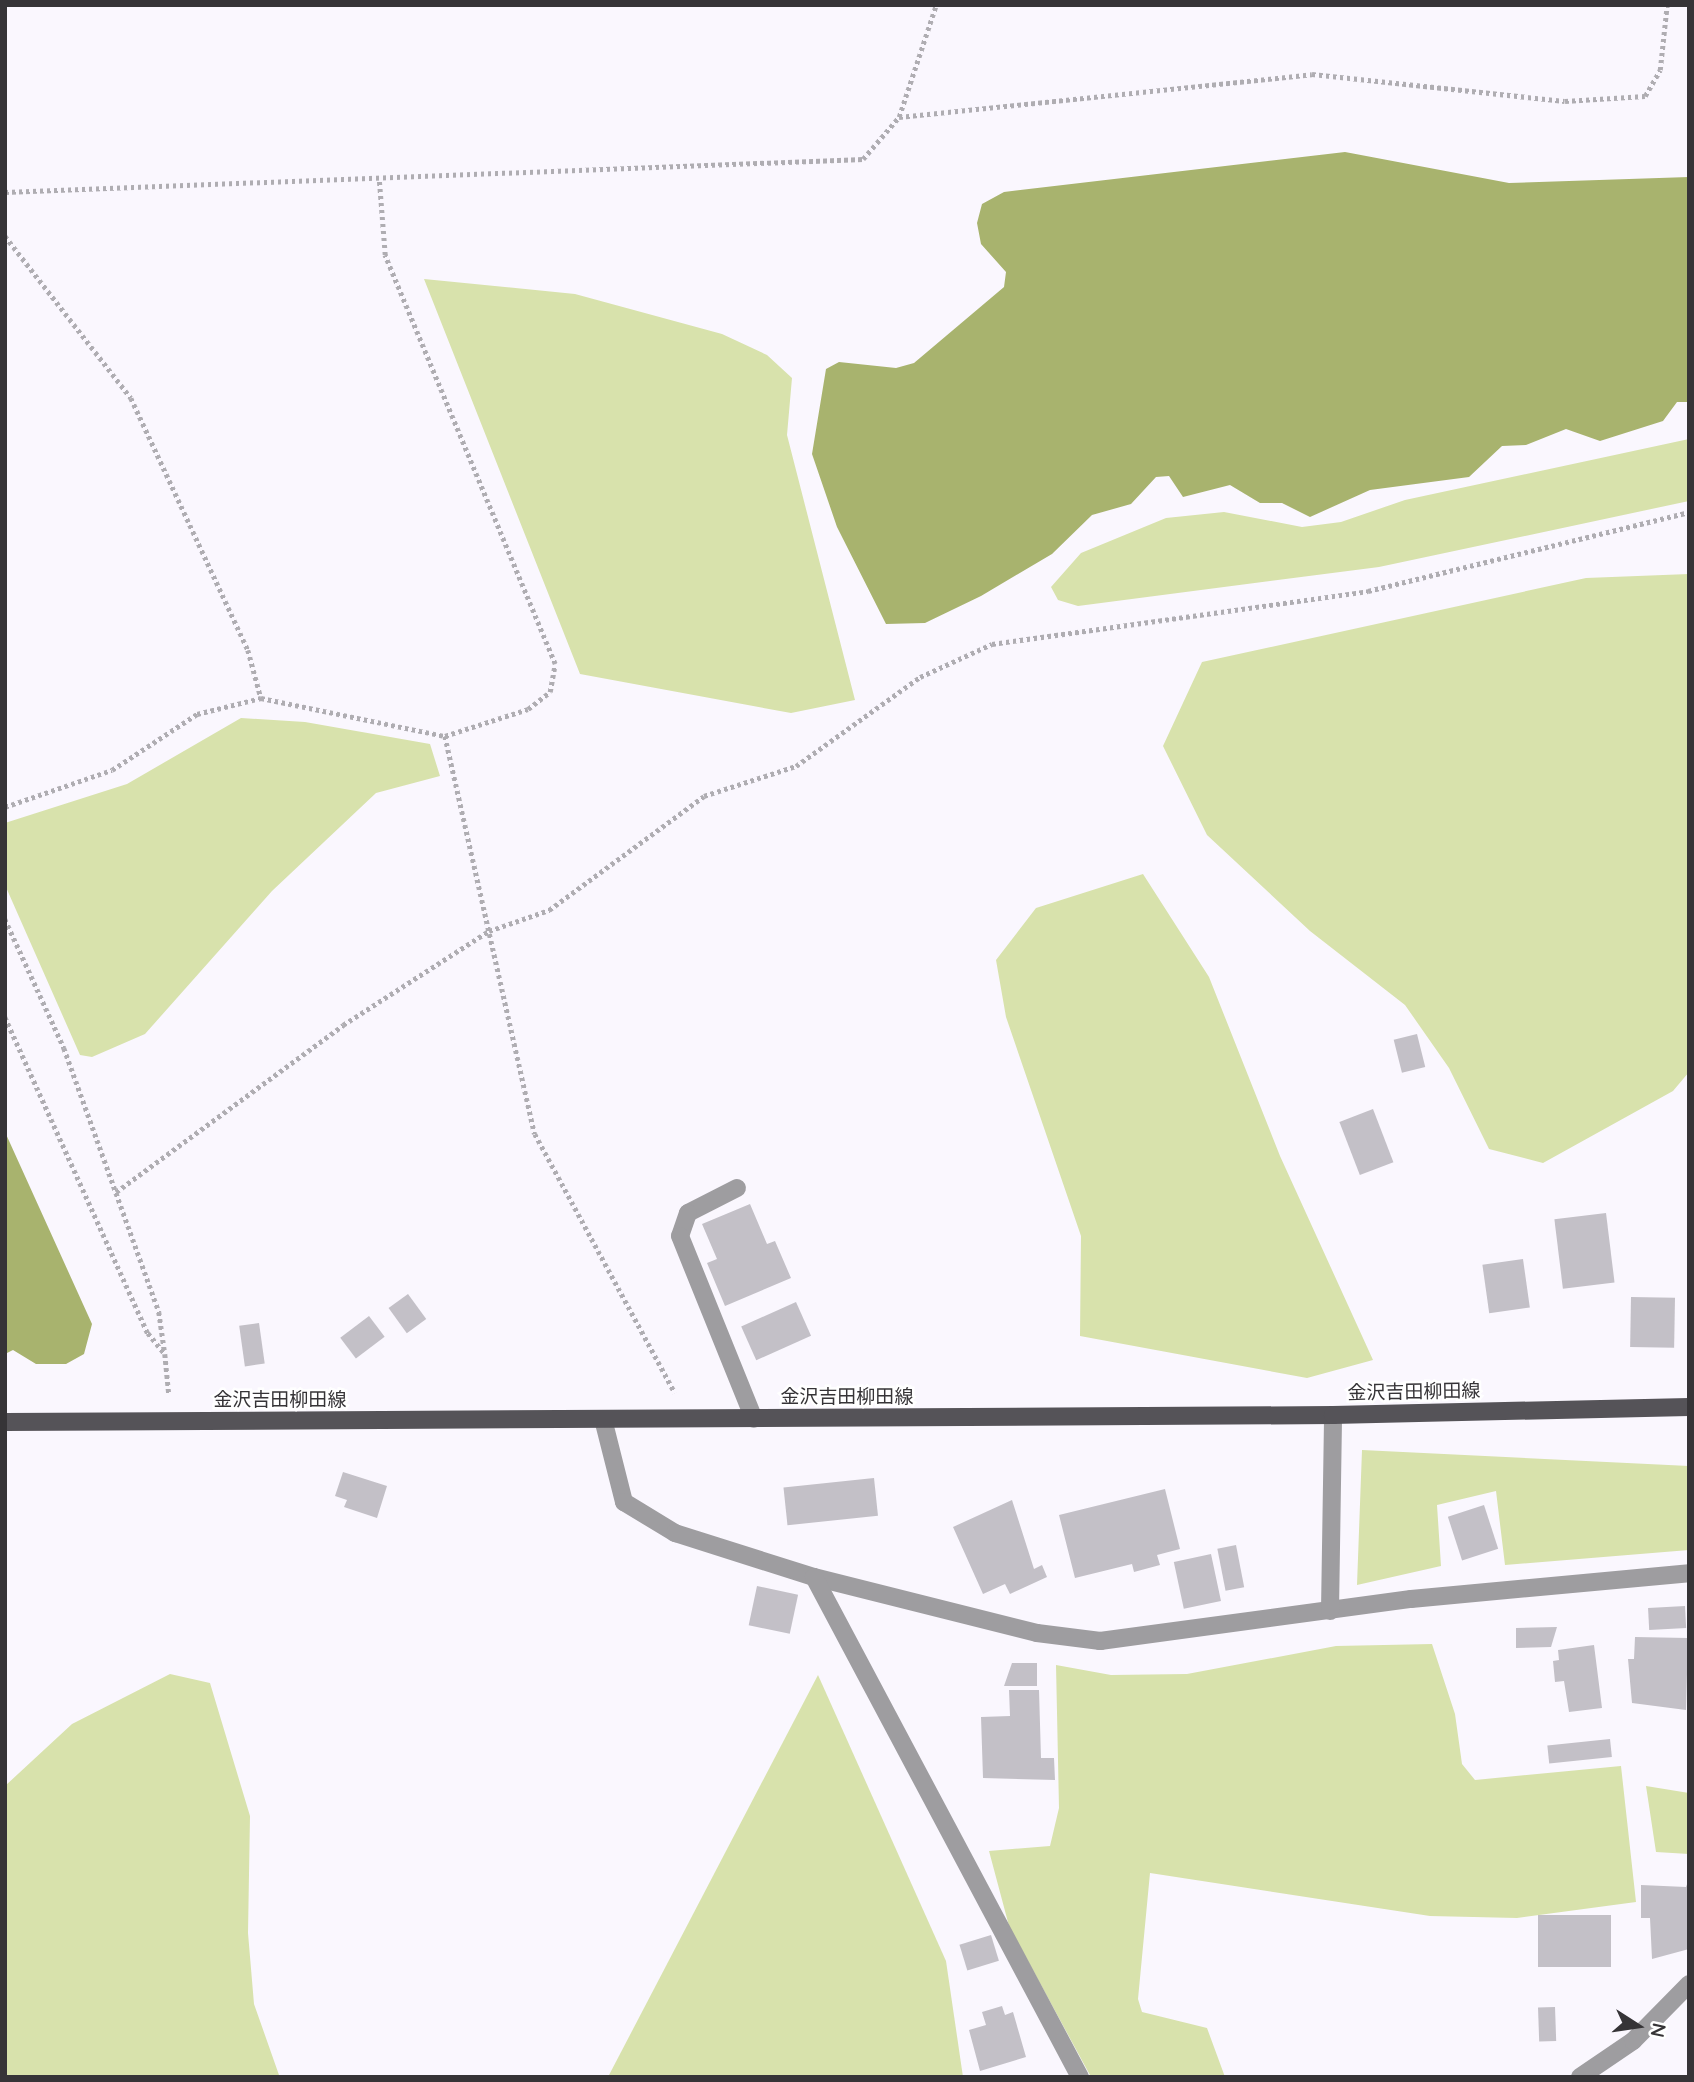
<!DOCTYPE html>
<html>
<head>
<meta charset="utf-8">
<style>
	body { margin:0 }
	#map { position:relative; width:1694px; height:2082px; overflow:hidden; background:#faf7fe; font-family:Quicksand,"Noto Sans JP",sans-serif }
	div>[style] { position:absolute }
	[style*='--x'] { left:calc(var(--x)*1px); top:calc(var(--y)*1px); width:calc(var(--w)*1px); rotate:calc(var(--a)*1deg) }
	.green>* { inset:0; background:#d8e2ac }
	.water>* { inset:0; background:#a8b36e }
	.building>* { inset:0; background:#c3c0c7; transform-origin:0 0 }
	.path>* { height:4.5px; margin-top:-2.25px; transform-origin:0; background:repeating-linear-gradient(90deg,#afadb2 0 3.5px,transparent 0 7px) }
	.minor>* { height:18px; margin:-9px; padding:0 9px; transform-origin:9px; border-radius:9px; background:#9e9da0 }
	.major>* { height:18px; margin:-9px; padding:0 9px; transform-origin:9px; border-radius:9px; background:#555358 }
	span { translate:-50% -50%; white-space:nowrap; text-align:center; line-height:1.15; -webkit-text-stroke:5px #fff; paint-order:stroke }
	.street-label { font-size:19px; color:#363437 }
	.frame { position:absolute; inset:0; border:7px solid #363437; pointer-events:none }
	.north { position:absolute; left:1603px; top:1991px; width:70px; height:70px; -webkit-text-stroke:5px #fff; paint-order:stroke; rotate:102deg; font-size:19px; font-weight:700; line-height:28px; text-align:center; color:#363437 }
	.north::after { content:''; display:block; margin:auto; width:24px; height:32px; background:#363437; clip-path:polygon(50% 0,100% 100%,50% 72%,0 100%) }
</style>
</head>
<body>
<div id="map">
	<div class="green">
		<div style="clip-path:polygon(424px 279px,575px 294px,722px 334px,767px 355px,792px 378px,787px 435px,855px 700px,791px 713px,580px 674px)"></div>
		<div style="clip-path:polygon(1689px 439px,1689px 501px,1379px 567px,1078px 606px,1058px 600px,1051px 587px,1081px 553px,1166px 518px,1224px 512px,1302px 527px,1341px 522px,1405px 500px)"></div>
		<div style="clip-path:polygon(1689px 574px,1689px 1072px,1673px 1091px,1543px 1163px,1489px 1149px,1449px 1068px,1405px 1005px,1310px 931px,1207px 835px,1163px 746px,1202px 662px,1586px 578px)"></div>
		<div style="clip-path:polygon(241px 718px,305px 722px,430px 744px,440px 776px,376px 793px,272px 891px,145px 1034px,92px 1057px,80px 1055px,5px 885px,5px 823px,127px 784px)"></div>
		<div style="clip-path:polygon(1143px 874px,1209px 977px,1280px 1156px,1373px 1360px,1307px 1378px,1080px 1336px,1081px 1236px,1006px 1017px,996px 960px,1036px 908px)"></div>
		<div style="clip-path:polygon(1362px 1450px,1689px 1466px,1689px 1550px,1505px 1565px,1496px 1491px,1437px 1505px,1441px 1566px,1357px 1585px)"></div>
		<div style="clip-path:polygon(1432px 1644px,1455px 1714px,1462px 1764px,1475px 1780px,1621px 1766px,1636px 1902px,1517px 1918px,1430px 1916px,1150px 1873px,1138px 1999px,1142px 2012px,1207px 2028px,1225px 2077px,1091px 2077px,1009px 1926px,989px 1851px,1050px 1846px,1059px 1808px,1056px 1665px,1111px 1675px,1187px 1674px,1336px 1646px)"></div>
		<div style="clip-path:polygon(170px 1674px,210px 1683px,250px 1816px,248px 1933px,254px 2004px,279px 2075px,286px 2077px,5px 2077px,5px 1786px,72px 1724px)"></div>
		<div style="clip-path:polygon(818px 1675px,946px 1961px,963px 2077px,608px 2077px)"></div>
		<div style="clip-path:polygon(1646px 1786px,1689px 1793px,1689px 1854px,1656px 1852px)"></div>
	</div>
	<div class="water">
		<div style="clip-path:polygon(1345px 152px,1509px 183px,1689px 177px,1689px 402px,1677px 402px,1663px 421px,1600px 441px,1566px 429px,1526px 445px,1502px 446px,1469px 477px,1370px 490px,1310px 517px,1282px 503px,1260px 503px,1230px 485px,1183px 497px,1169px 476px,1156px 477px,1131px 504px,1092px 515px,1052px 554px,981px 596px,925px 623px,886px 624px,837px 527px,812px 454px,826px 369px,839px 362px,896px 368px,914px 363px,1004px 287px,1006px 272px,981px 244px,977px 223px,982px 204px,1004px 192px)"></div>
		<div style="clip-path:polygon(5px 1132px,92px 1324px,84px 1354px,66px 1364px,36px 1364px,13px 1350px,5px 1354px)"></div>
	</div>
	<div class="building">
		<div style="left:1417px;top:1034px;width:34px;height:24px;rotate:76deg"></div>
		<div style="left:1373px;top:1109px;width:57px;height:36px;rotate:69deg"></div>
		<div style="clip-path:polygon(750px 1204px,767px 1244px,775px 1241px,791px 1278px,725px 1306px,707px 1263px,717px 1259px,702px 1224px)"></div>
		<div style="left:1606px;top:1213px;width:70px;height:52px;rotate:83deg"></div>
		<div style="left:1523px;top:1259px;width:49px;height:41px;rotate:82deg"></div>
		<div style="left:408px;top:1294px;width:31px;height:24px;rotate:54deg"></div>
		<div style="left:1631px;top:1297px;width:44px;height:50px;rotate:1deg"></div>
		<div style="left:796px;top:1302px;width:37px;height:60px;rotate:66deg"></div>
		<div style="left:369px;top:1316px;width:26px;height:36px;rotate:53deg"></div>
		<div style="left:259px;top:1323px;width:41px;height:20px;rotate:82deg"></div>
		<div style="clip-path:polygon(343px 1472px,387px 1486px,377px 1518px,344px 1507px,347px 1500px,335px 1496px)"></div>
		<div style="left:874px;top:1478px;width:38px;height:91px;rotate:84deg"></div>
		<div style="clip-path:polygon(1165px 1489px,1180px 1549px,1157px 1555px,1160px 1565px,1134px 1572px,1132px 1564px,1075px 1578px,1059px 1515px)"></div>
		<div style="clip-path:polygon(1012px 1500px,1034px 1569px,1042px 1565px,1047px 1577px,1010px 1594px,1005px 1584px,983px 1594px,953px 1527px)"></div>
		<div style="left:1484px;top:1505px;width:46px;height:38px;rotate:72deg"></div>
		<div style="left:1236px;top:1545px;width:43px;height:19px;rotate:79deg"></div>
		<div style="left:1211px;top:1554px;width:48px;height:38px;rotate:78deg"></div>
		<div style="left:757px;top:1586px;width:42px;height:40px;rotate:12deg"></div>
		<div style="left:1685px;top:1606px;width:22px;height:37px;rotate:87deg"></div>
		<div style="clip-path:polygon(1557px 1627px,1551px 1647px,1516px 1648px,1516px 1628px)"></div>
		<div style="clip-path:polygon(1635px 1637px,1688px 1638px,1686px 1710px,1632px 1703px,1628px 1659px,1634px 1659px)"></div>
		<div style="clip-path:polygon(1594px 1645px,1602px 1708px,1569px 1712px,1564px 1681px,1555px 1682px,1553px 1661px,1559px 1660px,1558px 1650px)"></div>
		<div style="clip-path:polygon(1012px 1663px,1037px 1663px,1037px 1686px,1004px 1686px)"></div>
		<div style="clip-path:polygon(1009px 1690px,1039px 1690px,1041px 1758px,1054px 1758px,1055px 1780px,983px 1778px,981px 1717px,1010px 1716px)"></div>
		<div style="left:1610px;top:1739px;width:18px;height:63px;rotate:84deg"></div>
		<div style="clip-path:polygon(1689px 1879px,1689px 1949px,1652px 1959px,1650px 1918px,1641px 1918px,1641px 1885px,1686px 1887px)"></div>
		<div style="left:1538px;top:1915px;width:73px;height:52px"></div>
		<div style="left:991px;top:1935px;width:27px;height:33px;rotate:73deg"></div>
		<div style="clip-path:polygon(1002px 2006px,1005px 2015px,1013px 2012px,1026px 2057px,980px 2071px,969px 2030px,986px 2025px,982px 2012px)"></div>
		<div style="left:1555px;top:2007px;width:34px;height:17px;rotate:88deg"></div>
	</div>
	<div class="path">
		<div style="--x:899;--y:117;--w:118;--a:-71.7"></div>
		<div style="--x:5;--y:192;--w:859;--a:-2.2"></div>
		<div style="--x:863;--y:159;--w:55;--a:-49.4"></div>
		<div style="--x:899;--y:117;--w:415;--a:-5.9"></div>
		<div style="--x:1312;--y:74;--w:254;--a:6.1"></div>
		<div style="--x:1565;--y:101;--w:80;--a:-3.6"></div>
		<div style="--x:1645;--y:96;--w:30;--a:-60"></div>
		<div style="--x:1660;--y:70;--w:65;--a:-83.9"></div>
		<div style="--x:5;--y:236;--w:205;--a:52.1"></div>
		<div style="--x:131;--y:398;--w:278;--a:65.1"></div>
		<div style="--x:248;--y:650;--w:50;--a:74.8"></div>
		<div style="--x:261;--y:698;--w:188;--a:11.7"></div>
		<div style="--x:445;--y:736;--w:87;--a:-18"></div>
		<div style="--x:528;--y:709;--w:28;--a:-38"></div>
		<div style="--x:550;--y:692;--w:28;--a:-80"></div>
		<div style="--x:555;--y:664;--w:443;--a:-112.6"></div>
		<div style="--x:385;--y:255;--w:77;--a:-94.5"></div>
		<div style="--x:445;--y:736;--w:408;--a:77.3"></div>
		<div style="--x:535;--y:1134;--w:294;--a:61.6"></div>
		<div style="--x:5;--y:807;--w:113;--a:-19.1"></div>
		<div style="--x:112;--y:770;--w:102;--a:-33.4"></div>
		<div style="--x:197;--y:714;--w:66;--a:-14"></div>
		<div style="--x:5;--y:919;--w:142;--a:65.4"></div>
		<div style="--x:64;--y:1048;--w:281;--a:70.2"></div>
		<div style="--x:159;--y:1312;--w:42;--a:81.9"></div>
		<div style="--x:5;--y:1017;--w:347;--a:65.7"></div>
		<div style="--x:148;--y:1333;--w:27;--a:51"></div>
		<div style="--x:165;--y:1354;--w:41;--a:84.4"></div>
		<div style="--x:116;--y:1192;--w:282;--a:-36.3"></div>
		<div style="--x:343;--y:1025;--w:174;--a:-32.8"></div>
		<div style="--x:489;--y:931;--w:64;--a:-19.3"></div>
		<div style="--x:549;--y:910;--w:192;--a:-36.3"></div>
		<div style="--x:704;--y:796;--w:97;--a:-18.1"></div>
		<div style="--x:796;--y:766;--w:153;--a:-35.7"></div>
		<div style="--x:920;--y:677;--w:79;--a:-24.6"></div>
		<div style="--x:992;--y:644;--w:380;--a:-8"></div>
		<div style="--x:1368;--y:591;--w:331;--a:-13.8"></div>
	</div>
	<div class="minor">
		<div style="--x:737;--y:1188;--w:55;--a:153"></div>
		<div style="--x:688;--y:1213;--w:24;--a:109"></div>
		<div style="--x:680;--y:1236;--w:197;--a:68"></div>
		<div style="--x:603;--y:1419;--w:86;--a:75.8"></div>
		<div style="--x:624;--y:1502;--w:60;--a:31.3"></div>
		<div style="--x:675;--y:1533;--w:146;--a:17.6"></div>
		<div style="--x:814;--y:1577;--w:230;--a:14.1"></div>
		<div style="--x:1037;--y:1633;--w:64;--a:7.2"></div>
		<div style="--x:1100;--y:1641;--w:314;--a:-7.7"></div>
		<div style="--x:1411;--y:1599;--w:279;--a:-5.3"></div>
		<div style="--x:814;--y:1577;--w:566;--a:61.99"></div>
		<div style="--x:1330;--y:1611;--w:196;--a:-89.1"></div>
		<div style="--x:1580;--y:2077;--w:64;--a:-34.2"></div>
		<div style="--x:1633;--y:2041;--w:80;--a:-45.5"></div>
	</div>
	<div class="major">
		<div style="--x:5;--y:1422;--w:1328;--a:-0.3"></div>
		<div style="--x:1333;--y:1415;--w:356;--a:-1.3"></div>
	</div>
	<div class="street-label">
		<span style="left:1414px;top:1392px;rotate:-1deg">金沢吉田柳田線</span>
		<span style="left:847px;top:1397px">金沢吉田柳田線</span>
		<span style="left:280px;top:1400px">金沢吉田柳田線</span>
	</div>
	<div class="frame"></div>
	<div class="north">N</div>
</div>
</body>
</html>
